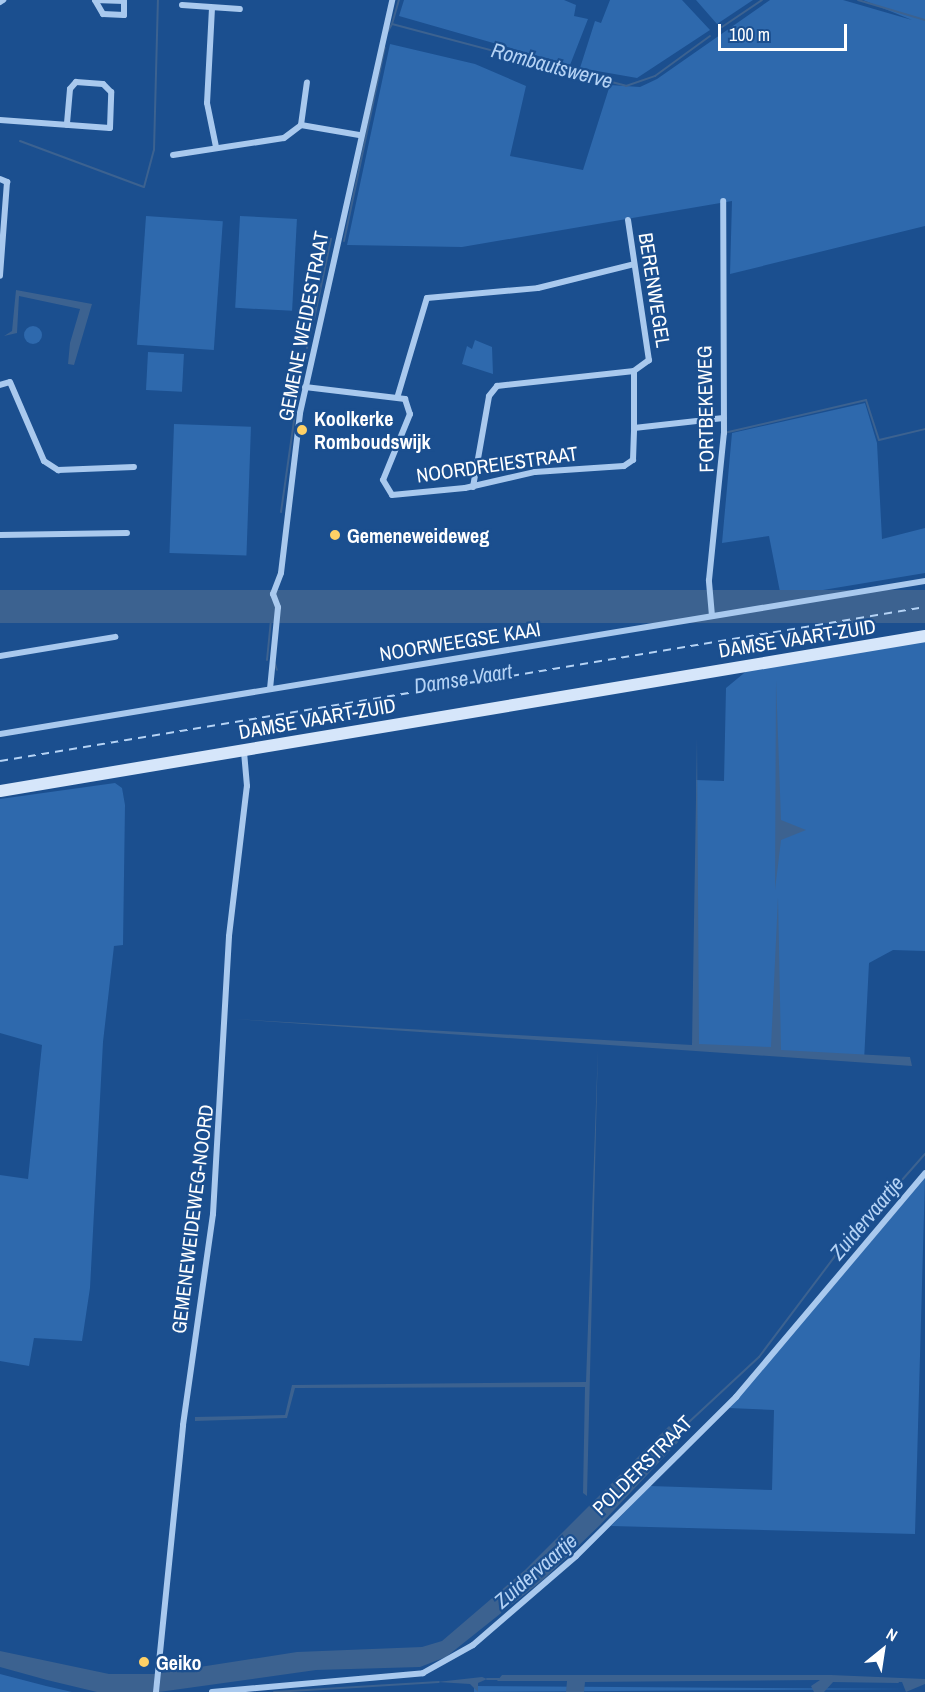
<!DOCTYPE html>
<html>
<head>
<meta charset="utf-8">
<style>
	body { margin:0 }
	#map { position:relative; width:925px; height:1692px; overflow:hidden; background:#1b4f8f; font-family:"Archivo Narrow",sans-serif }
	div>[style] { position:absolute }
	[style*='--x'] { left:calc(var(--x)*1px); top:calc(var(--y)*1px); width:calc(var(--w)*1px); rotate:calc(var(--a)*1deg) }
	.green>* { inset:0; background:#2e69ad; transform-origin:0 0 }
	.round { border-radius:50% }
	.water>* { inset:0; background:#3c6290; transform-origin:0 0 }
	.stream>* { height:2px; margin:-1px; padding:0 1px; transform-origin:1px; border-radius:1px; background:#3c6290 }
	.ferry>* { height:1.5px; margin-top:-0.75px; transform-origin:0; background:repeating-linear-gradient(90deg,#b5d3f5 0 8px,transparent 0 14px) }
	.street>* { height:6px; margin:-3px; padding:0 3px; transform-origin:3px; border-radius:3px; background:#a9c9ee }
	.secondary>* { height:12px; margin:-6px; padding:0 6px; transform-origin:6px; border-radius:6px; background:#d6e6fa }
	.dots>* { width:16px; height:16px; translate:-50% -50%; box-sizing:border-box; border:3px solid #1b4f8f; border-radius:50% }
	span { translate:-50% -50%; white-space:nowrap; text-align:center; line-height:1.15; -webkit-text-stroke:4.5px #1b4f8f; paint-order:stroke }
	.street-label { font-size:20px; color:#fff }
	.poi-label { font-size:20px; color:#fff; font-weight:700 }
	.left { translate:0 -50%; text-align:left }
	.water-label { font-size:21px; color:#b5d3f5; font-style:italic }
	.north { position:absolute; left:853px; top:1620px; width:60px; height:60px; -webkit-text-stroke:4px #1b4f8f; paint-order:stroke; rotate:30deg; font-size:16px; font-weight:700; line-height:24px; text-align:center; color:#fff }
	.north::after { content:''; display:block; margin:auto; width:21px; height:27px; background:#fff; clip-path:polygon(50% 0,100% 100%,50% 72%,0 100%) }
	.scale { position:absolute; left:718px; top:24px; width:129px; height:27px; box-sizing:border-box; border:3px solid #fff; border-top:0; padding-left:8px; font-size:18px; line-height:21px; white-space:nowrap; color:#fff; -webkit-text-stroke:4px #1b4f8f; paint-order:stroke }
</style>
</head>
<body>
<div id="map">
	<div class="green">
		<div style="clip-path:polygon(404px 0,564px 0,576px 5px,574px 16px,588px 19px,570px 65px,399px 16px)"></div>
		<div style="clip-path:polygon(610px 0,682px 0,710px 30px,637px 78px,580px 68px,595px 21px,601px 23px)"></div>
		<div style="clip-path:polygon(696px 0,753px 0,717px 24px)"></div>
		<div style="clip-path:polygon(770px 0,843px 0,912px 20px,863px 0,925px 0,925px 226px,730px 274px,732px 201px,462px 247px,347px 245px,390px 44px,475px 64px,526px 86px,510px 156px,583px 170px,610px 85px,640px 87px,657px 79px)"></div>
		<div style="left:146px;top:216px;width:77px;height:129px;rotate:4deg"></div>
		<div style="left:240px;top:216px;width:57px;height:92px;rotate:3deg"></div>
		<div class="round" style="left:24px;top:326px;width:18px;height:18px"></div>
		<div style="clip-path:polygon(475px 340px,492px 347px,493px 374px,462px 364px,467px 346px,472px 349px)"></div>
		<div style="left:148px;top:352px;width:36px;height:38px;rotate:3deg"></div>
		<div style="clip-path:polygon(865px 403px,877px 443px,882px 539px,925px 528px,925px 573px,781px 597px,769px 536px,722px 543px,732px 433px)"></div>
		<div style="left:174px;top:424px;width:77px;height:129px;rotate:2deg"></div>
		<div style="clip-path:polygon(925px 640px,925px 951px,893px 950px,869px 963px,864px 1061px,696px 1046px,696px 780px,724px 781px,726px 688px,749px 669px)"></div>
		<div style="clip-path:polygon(115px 783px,122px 788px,125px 805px,123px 945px,114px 946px,103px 1042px,90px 1288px,82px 1341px,34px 1338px,29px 1366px,0 1361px,0 1175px,28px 1179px,42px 1045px,0 1033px,0 799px)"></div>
		<div style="clip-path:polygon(925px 1178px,915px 1534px,611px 1526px,650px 1486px,772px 1490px,774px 1410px,729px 1408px)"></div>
		<div style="clip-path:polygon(0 1674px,46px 1686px,72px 1692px,0 1692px)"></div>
		<div style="clip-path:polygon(474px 1686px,910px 1689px,474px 1692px)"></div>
	</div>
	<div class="water">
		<div style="clip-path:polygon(16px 290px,92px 304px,74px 365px,68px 364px,70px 343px,80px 309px,19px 296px,17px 333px,4px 336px,12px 331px)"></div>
		<div style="left:925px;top:590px;width:33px;height:937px;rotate:90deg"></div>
		<div style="clip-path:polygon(776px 680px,781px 820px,806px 830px,781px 840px,775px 890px)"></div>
		<div style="clip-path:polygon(697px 736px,699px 1044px,771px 1047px,778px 897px,781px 1050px,910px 1057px,912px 1066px,233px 1019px,692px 1045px)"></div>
		<div style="clip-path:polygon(598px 1046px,587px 1496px,583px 1493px,585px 1387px,295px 1388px,287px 1418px,195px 1421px,195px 1417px,285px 1415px,292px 1385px,586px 1382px)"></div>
		<div style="clip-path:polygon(669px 1426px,682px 1438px,600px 1525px,544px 1579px,446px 1657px,420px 1667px,316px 1670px,159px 1692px,161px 1673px,297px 1652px,422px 1647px,442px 1641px,525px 1570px)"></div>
		<div style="clip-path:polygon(0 1651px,109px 1674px,155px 1674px,153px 1692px,97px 1692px,47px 1680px,0 1667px)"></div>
		<div style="clip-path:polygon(502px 1675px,831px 1675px,925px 1679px,925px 1684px,906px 1692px,902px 1682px,834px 1681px,824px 1692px,814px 1692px,811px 1686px,820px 1680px,585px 1682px,584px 1692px,566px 1692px,567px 1681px,497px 1681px)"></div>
		<div style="clip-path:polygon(482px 1677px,487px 1679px,478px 1683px,478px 1692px,470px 1684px,437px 1682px)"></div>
	</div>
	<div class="stream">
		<div style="--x:858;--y:0;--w:70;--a:16.6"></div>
		<div style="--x:392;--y:24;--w:25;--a:-74"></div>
		<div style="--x:722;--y:27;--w:48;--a:-34"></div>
		<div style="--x:387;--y:33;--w:10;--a:-61"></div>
		<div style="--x:392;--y:24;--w:242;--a:14.8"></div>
		<div style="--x:626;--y:86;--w:31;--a:-19"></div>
		<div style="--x:655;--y:76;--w:68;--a:-36"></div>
		<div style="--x:20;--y:141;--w:132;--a:20.4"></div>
		<div style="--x:144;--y:187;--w:38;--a:-75"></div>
		<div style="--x:154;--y:150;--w:150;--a:-88.5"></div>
		<div style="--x:344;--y:241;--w:198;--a:-78.1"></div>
		<div style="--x:314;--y:319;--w:82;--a:-78"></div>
		<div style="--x:307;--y:348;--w:23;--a:-77"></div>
		<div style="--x:303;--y:367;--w:10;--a:-79"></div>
		<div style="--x:724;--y:433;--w:146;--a:-13.1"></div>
		<div style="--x:866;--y:400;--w:42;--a:72"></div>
		<div style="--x:879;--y:440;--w:47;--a:-13.4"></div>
		<div style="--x:281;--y:512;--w:134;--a:-81.9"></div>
		<div style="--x:267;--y:660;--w:50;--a:-84.3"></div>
		<div style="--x:275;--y:664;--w:6;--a:72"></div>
		<div style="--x:675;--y:1435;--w:115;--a:-42.9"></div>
		<div style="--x:759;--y:1357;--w:126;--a:-53"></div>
		<div style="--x:835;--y:1256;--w:136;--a:-48.6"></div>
		<div style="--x:487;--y:1679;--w:12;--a:0"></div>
		<div style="--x:831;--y:1681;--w:67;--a:0.9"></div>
		<div style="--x:274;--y:1692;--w:165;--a:-3.5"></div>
	</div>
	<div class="ferry">
		<div style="--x:0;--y:761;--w:938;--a:-9.45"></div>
	</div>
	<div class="street">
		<div style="--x:95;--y:0;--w:29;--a:2"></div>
		<div style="--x:124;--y:1;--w:14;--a:90"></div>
		<div style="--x:124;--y:15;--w:21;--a:-177"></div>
		<div style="--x:103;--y:14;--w:16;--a:-120"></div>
		<div style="--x:0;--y:2;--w:4;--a:-34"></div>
		<div style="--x:182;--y:5;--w:58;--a:3.9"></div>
		<div style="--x:212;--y:8;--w:95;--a:93"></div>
		<div style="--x:207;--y:103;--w:45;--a:78.4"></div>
		<div style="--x:0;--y:120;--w:110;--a:4.2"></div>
		<div style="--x:110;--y:128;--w:36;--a:-88"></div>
		<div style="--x:111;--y:92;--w:11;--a:-135"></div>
		<div style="--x:103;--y:84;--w:27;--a:-176"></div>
		<div style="--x:76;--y:82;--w:9;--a:131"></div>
		<div style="--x:70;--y:89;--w:36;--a:95"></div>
		<div style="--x:301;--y:125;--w:43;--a:-82.1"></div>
		<div style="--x:173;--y:155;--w:112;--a:-8.7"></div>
		<div style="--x:284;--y:138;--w:21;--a:-37"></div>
		<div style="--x:301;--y:125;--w:59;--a:9.8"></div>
		<div style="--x:0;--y:179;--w:8;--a:23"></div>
		<div style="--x:7;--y:182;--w:94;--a:94.3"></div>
		<div style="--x:628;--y:220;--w:142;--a:81.5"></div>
		<div style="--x:649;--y:360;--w:19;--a:144"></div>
		<div style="--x:634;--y:371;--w:57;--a:90"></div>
		<div style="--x:0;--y:385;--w:10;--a:-17"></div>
		<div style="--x:10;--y:382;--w:86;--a:66.7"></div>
		<div style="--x:44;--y:461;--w:17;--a:33"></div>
		<div style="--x:58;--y:470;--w:76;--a:-2.3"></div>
		<div style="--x:305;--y:387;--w:101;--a:6.8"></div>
		<div style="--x:405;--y:399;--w:16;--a:72"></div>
		<div style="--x:410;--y:414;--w:71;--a:112.2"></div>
		<div style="--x:383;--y:480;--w:17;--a:59"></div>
		<div style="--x:392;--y:495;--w:73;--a:-5.5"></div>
		<div style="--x:465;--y:488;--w:72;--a:-12.9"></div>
		<div style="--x:535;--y:472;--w:89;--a:-3.9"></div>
		<div style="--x:624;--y:466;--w:11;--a:-34"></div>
		<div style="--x:633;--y:460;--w:32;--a:-88"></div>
		<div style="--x:634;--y:428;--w:90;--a:-6.4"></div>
		<div style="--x:398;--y:395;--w:101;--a:-73.4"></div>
		<div style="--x:427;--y:298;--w:111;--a:-5.1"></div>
		<div style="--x:538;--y:288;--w:99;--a:-14"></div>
		<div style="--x:473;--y:487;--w:92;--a:-80"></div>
		<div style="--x:489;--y:396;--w:13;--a:-51"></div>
		<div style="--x:497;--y:386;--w:138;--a:-6.2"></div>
		<div style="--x:0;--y:535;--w:127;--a:-0.9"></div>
		<div style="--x:712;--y:616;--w:36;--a:-95"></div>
		<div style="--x:709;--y:580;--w:148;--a:-84.2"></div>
		<div style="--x:724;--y:433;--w:232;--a:-90.2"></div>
		<div style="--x:0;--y:656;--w:117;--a:-9.4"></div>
		<div style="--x:270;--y:689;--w:82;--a:-84.4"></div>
		<div style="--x:278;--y:607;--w:14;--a:-111"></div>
		<div style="--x:273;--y:594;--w:22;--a:-69"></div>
		<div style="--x:281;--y:573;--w:161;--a:-83.2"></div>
		<div style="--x:300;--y:413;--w:423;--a:-77.4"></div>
		<div style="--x:0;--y:734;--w:938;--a:-9.39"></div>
		<div style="--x:156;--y:1692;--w:268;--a:-84.2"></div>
		<div style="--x:183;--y:1425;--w:213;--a:-81.9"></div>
		<div style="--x:213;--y:1214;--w:278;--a:-86.7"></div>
		<div style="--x:229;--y:936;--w:151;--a:-83.2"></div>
		<div style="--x:247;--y:786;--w:36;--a:-95"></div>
		<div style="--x:212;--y:1692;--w:212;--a:-5.1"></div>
		<div style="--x:423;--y:1673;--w:57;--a:-29.2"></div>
		<div style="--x:473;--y:1645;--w:136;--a:-40.8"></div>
		<div style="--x:576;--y:1556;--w:226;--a:-44.8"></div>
		<div style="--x:736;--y:1397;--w:293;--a:-49.8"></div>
	</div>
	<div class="secondary">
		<div style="--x:0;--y:791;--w:938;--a:-9.51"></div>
	</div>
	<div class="dots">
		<div style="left:302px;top:430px;background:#ffd166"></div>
		<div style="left:335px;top:535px;background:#ffd166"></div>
		<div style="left:144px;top:1662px;background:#ffd166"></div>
	</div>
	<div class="street-label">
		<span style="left:655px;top:290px;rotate:81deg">BERENWEGEL</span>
		<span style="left:303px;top:326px;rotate:-79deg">GEMENE WEIDESTRAAT</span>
		<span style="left:705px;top:409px;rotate:-91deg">FORTBEKEWEG</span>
		<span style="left:497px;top:464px;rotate:-8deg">NOORDREIESTRAAT</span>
		<span style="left:797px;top:638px;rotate:-9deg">DAMSE VAART-ZUID</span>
		<span style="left:460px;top:641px;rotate:-9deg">NOORWEEGSE KAAI</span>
		<span style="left:317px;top:718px;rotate:-10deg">DAMSE VAART-ZUID</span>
		<span style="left:192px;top:1219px;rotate:-83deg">GEMENEWEIDEWEG-NOORD</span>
		<span style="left:642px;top:1465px;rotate:-45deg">POLDERSTRAAT</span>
	</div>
	<div class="poi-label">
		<span class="left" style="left:314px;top:430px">Koolkerke<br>Romboudswijk</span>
		<span class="left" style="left:347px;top:535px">Gemeneweideweg</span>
		<span class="left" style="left:156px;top:1662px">Geiko</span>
	</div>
	<div class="water-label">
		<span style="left:552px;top:66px;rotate:15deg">Rombautswerve</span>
		<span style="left:463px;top:679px;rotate:-9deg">Damse Vaart</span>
		<span style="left:867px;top:1218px;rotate:-50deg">Zuidervaartje</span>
		<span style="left:536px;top:1571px;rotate:-41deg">Zuidervaartje</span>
	</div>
	<div class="north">N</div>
	<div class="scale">100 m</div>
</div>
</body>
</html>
